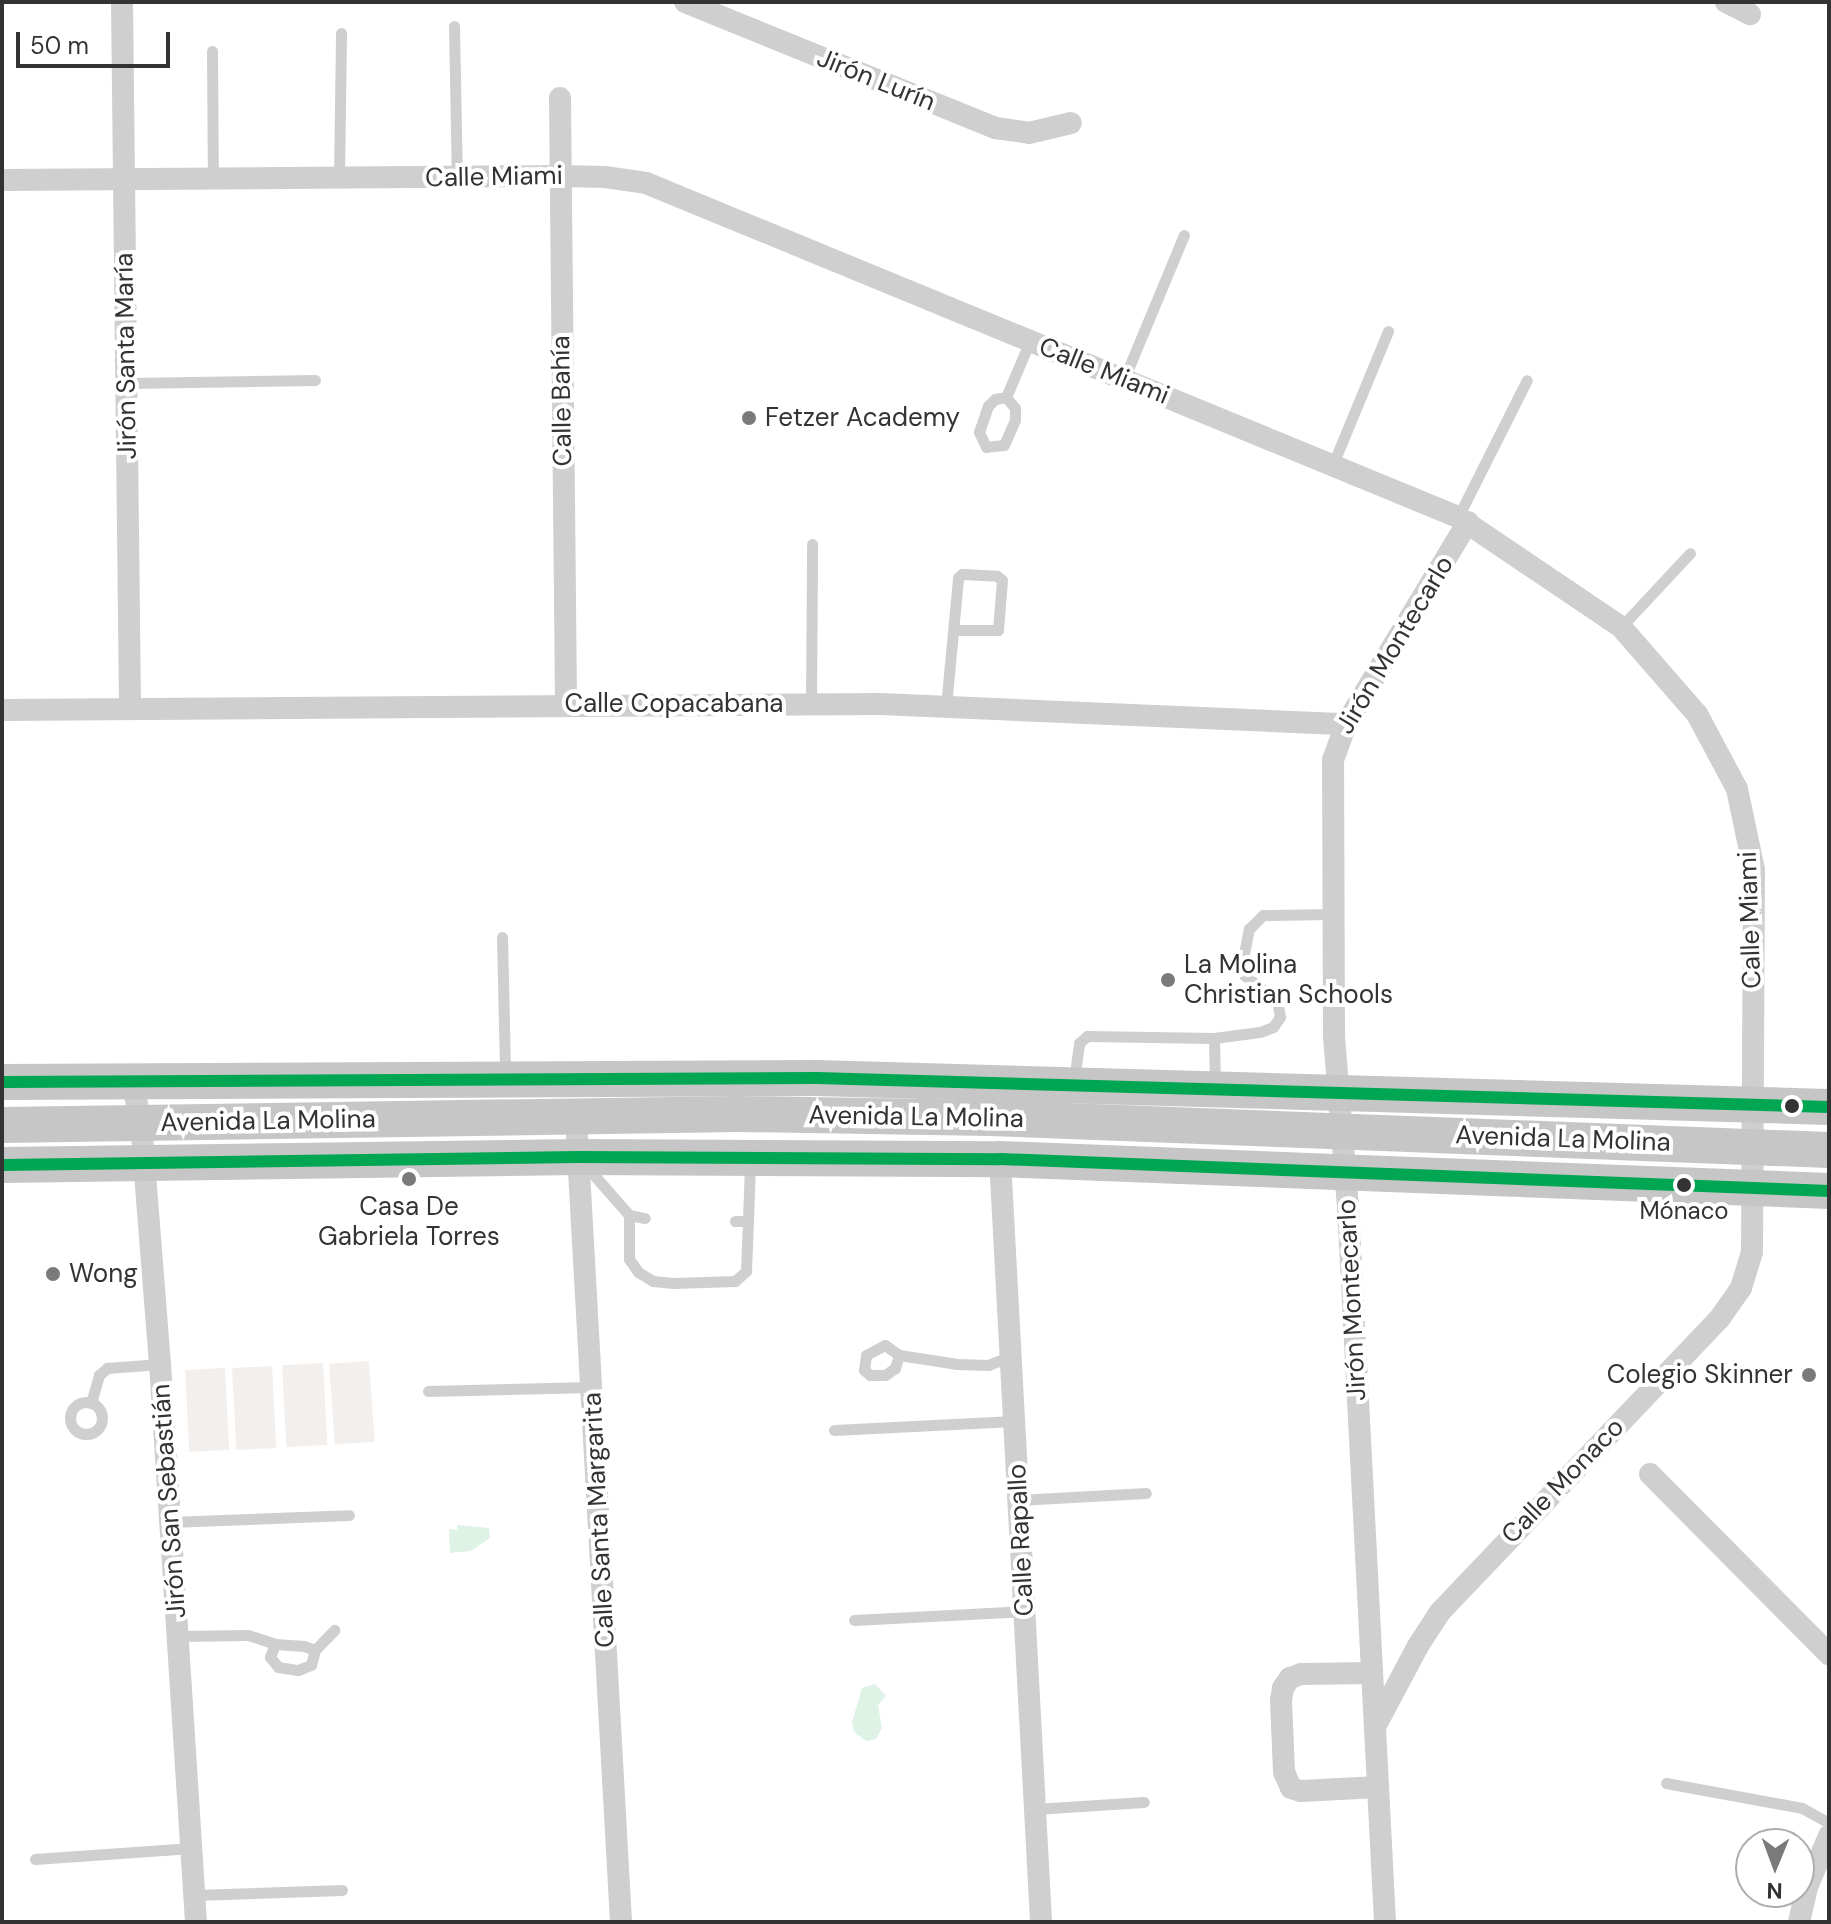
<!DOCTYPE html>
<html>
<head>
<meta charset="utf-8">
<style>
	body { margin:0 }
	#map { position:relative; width:1831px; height:1924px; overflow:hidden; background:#fff; font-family:"DM Sans",sans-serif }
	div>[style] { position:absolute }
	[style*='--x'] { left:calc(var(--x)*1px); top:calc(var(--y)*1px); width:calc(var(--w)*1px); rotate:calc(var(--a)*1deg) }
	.green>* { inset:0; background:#f3efec; transform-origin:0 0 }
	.water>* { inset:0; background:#def2e6 }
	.lane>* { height:11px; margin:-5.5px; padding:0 5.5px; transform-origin:5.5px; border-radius:5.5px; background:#cfcfcf }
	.lane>.ring { margin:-5.5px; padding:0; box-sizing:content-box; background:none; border:11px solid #cfcfcf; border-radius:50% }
	.street>* { height:22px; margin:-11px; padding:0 11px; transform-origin:11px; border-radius:11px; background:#cfcfcf }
	.primary>* { height:36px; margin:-18px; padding:0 18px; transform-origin:18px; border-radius:18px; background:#c6c6c6 }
	.bus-1>* { height:12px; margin:-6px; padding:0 6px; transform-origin:6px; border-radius:6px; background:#00a651 }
	.dots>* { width:22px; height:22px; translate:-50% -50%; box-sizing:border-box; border:4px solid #fff; border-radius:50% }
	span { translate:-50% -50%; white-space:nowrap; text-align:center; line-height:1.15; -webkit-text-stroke:8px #fff; paint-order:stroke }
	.bus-label { font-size:24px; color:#333 }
	.street-label { font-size:26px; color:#333 }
	.poi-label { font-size:26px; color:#333 }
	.left { translate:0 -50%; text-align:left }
	.right { translate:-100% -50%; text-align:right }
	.frame { position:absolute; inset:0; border:4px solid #333; pointer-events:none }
	.north { position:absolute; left:1735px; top:1828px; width:80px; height:80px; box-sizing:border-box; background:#fff; border:2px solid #adadad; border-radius:50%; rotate:181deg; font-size:22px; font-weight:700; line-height:32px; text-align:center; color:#333 }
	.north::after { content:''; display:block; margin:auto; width:28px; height:36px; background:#7a7a7a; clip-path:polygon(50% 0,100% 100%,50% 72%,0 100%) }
	.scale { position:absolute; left:16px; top:32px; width:154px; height:36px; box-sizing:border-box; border:4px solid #333; border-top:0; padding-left:10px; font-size:24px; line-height:28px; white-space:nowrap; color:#333; -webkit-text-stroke:6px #fff; paint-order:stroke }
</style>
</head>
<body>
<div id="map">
	<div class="green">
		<div style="left:369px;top:1361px;width:81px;height:40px;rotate:86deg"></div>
		<div style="left:323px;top:1363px;width:82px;height:41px;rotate:87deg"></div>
		<div style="left:272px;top:1366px;width:82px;height:40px;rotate:87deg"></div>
		<div style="left:225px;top:1368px;width:82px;height:40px;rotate:87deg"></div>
	</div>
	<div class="water">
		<div style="clip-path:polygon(457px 1525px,489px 1528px,490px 1538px,471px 1551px,450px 1553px,449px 1529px,457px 1530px)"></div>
		<div style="clip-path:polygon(875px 1684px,886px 1696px,878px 1705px,882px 1728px,876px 1739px,866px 1741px,854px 1732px,852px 1722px,862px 1688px)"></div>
	</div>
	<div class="lane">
		<div style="--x:454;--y:26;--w:152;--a:88.9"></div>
		<div style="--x:212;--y:51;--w:128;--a:89.6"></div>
		<div style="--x:339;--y:179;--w:146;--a:-89.2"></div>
		<div style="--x:1124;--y:379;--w:156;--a:-67.4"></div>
		<div style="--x:127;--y:383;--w:188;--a:-0.9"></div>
		<div style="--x:1006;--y:397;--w:14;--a:51"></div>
		<div style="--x:1015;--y:408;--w:12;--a:90"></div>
		<div style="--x:1015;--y:420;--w:27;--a:114"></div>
		<div style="--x:1004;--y:445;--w:18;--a:174"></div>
		<div style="--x:986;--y:447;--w:17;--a:-115"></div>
		<div style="--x:979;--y:432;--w:28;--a:-71"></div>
		<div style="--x:988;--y:406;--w:10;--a:-45"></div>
		<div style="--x:995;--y:399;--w:11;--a:-10"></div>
		<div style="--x:1006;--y:397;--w:61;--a:-66.8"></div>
		<div style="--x:1333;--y:464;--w:144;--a:-67.5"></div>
		<div style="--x:1458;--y:517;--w:153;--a:-63.3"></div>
		<div style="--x:1621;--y:627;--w:101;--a:-47"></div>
		<div style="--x:811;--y:704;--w:160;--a:-89.6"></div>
		<div style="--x:946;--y:706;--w:129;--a:-84.6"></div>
		<div style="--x:958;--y:578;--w:6;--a:-45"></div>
		<div style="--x:962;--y:574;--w:35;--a:3"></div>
		<div style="--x:997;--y:576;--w:6;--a:39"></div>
		<div style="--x:1002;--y:580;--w:50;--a:94.6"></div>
		<div style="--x:998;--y:630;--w:44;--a:180"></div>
		<div style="--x:502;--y:937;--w:137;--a:88.7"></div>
		<div style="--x:1243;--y:959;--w:31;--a:-79"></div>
		<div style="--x:1249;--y:929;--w:20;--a:-45"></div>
		<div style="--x:1263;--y:915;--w:70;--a:-0.8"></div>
		<div style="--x:1074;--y:1080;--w:37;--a:-82"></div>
		<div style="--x:1079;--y:1043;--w:11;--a:-41"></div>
		<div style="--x:1087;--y:1036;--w:127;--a:0.9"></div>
		<div style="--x:1215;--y:1085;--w:47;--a:-91.2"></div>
		<div style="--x:1214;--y:1038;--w:46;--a:-7.4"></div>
		<div style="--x:1260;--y:1032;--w:14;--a:-21"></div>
		<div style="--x:1273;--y:1027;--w:12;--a:-55"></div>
		<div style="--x:1280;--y:1017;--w:17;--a:-100"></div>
		<div style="--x:1277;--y:1000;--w:41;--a:-142.9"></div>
		<div style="--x:586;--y:1166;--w:65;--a:48.7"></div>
		<div style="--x:629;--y:1215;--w:16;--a:11"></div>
		<div style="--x:629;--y:1215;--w:44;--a:90"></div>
		<div style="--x:629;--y:1259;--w:16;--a:55"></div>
		<div style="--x:638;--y:1272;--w:17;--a:31"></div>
		<div style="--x:653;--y:1281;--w:20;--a:6"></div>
		<div style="--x:673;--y:1283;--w:62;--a:-1.8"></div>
		<div style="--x:735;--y:1281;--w:15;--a:-42"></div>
		<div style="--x:746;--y:1271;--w:50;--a:-87.7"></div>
		<div style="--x:735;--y:1221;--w:13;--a:0"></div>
		<div style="--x:748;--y:1221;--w:57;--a:-88"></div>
		<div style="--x:899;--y:1355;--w:14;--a:107"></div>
		<div style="--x:895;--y:1368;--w:12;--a:145"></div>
		<div style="--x:885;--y:1375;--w:15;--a:180"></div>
		<div style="--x:870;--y:1375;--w:8;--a:-140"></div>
		<div style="--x:864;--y:1370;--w:15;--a:-82"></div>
		<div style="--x:866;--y:1355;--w:21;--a:-28"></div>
		<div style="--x:885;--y:1345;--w:17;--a:36"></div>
		<div style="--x:899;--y:1355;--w:59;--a:8.8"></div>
		<div style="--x:957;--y:1364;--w:31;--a:2"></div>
		<div style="--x:988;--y:1365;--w:25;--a:-21"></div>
		<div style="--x:428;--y:1391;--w:164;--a:-1.4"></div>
		<div class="ring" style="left:70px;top:1402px;width:21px;height:21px"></div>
		<div style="--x:91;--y:1403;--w:29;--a:-74"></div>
		<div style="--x:99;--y:1375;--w:11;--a:-41"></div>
		<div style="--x:107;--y:1368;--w:53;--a:-4.3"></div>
		<div style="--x:834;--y:1430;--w:180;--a:-2.9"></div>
		<div style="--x:1018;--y:1500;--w:128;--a:-3.1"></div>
		<div style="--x:170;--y:1522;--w:179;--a:-2.2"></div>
		<div style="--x:854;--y:1620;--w:170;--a:-3"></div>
		<div style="--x:178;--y:1636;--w:70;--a:-0.8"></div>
		<div style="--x:248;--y:1635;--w:28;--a:18"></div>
		<div style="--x:315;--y:1650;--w:12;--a:-160"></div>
		<div style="--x:304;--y:1646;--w:29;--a:-176"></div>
		<div style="--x:275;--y:1644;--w:14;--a:111"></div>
		<div style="--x:270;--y:1657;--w:13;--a:51"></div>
		<div style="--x:278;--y:1667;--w:20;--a:9"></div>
		<div style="--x:298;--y:1670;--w:14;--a:-21"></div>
		<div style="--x:311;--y:1665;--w:16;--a:-75"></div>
		<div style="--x:315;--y:1650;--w:28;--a:-46"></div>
		<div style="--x:1666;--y:1783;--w:138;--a:10.4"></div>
		<div style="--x:1802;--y:1808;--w:31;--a:29"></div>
		<div style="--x:1035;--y:1809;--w:109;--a:-3.7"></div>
		<div style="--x:35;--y:1859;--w:157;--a:-4"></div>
		<div style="--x:194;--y:1895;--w:148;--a:-1.9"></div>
	</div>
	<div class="street">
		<div style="--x:122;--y:2;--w:707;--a:89.35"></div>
		<div style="--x:685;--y:2;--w:335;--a:22.1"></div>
		<div style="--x:995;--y:128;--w:34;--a:8"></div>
		<div style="--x:1029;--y:133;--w:43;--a:-13.4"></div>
		<div style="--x:1726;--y:2;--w:27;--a:27"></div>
		<div style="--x:560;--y:98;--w:607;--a:89.43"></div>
		<div style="--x:2;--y:180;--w:558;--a:-0.41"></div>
		<div style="--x:560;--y:176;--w:45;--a:1.3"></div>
		<div style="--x:605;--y:177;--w:41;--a:8.3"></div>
		<div style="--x:646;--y:183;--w:878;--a:22.36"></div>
		<div style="--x:1458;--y:517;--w:197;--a:34"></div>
		<div style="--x:1621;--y:627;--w:116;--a:48.9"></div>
		<div style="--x:1697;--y:714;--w:85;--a:61.9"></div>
		<div style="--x:1737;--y:789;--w:83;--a:78.1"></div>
		<div style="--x:1754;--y:870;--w:382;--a:90.3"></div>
		<div style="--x:1752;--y:1252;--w:38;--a:107"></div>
		<div style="--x:1741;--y:1288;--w:37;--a:125"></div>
		<div style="--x:1720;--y:1318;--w:406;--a:133.6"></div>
		<div style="--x:1440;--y:1612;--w:40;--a:122.9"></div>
		<div style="--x:1418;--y:1646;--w:89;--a:118"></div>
		<div style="--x:2;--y:710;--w:879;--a:-0.39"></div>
		<div style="--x:881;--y:704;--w:465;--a:2.5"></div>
		<div style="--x:132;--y:1081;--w:43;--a:77.9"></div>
		<div style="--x:141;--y:1123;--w:242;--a:85.5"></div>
		<div style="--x:160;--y:1364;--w:559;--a:86.31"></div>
		<div style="--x:576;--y:1117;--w:806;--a:86.8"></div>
		<div style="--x:1000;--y:1159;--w:764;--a:86.92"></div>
		<div style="--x:1650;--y:1474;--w:254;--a:45.2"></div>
		<div style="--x:1372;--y:1673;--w:71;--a:179.2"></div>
		<div style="--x:1301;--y:1674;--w:12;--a:160"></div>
		<div style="--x:1290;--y:1678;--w:12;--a:125"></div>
		<div style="--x:1283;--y:1688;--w:12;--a:99"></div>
		<div style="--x:1281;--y:1700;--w:72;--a:87.6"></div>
		<div style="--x:1284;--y:1772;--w:17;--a:66"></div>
		<div style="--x:1291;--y:1788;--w:10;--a:17"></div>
		<div style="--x:1301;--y:1791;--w:77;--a:-3"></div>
		<div style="--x:1385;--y:1922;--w:716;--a:-92.96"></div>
		<div style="--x:1348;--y:1207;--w:172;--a:-94.7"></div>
		<div style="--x:1334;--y:1036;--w:276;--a:-90.2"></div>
		<div style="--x:1333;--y:760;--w:38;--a:-70"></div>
		<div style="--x:1346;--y:724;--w:236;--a:-58.9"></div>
		<div style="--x:1799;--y:1922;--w:36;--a:-77"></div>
		<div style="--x:1807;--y:1887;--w:56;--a:-66.7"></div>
	</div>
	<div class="primary">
		<div style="--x:2;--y:1082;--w:815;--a:-0.28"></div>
		<div style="--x:817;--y:1078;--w:1012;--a:1.64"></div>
		<div style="--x:2;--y:1125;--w:737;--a:-0.86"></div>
		<div style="--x:739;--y:1114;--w:252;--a:0.9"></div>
		<div style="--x:991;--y:1118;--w:839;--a:2.19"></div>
		<div style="--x:2;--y:1165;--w:576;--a:-0.8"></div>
		<div style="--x:578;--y:1157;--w:422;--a:0.3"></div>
		<div style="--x:1000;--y:1159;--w:830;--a:2.21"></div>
	</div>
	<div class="bus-1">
		<div style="--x:2;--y:1082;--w:815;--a:-0.28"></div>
		<div style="--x:817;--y:1078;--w:1012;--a:1.64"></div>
		<div style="--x:2;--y:1165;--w:576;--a:-0.8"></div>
		<div style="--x:578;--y:1157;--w:422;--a:0.3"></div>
		<div style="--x:1000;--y:1159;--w:830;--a:2.21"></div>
	</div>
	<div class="dots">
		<div style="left:749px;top:418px;background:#7a7a7a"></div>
		<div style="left:1168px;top:980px;background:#7a7a7a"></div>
		<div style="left:1792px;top:1106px;background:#333"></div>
		<div style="left:409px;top:1179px;background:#7a7a7a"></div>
		<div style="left:1684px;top:1185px;background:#333"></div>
		<div style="left:53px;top:1274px;background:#7a7a7a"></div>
		<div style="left:1809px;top:1375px;background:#7a7a7a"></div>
	</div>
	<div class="bus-label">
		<span style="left:1684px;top:1211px">Mónaco</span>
	</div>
	<div class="street-label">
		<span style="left:876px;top:80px;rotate:22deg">Jirón Lurín</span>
		<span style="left:494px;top:177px;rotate:-1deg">Calle Miami</span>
		<span style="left:126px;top:356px;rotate:-91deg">Jirón Santa María</span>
		<span style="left:1104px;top:371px;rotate:22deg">Calle Miami</span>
		<span style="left:562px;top:401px;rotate:-91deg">Calle Bahía</span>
		<span style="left:1395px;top:645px;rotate:-59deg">Jirón Montecarlo</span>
		<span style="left:674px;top:704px">Calle Copacabana</span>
		<span style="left:1750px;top:920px;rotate:-92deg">Calle Miami</span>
		<span style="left:916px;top:1117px;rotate:1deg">Avenida La Molina</span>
		<span style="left:268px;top:1121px;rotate:-1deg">Avenida La Molina</span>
		<span style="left:1563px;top:1139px;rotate:2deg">Avenida La Molina</span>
		<span style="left:1352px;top:1300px;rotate:-93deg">Jirón Montecarlo</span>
		<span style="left:1563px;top:1481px;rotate:-46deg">Calle Monaco</span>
		<span style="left:169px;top:1501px;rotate:-94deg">Jirón San Sebastián</span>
		<span style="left:599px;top:1520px;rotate:-93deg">Calle Santa Margarita</span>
		<span style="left:1021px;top:1540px;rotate:-93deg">Calle Rapallo</span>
	</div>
	<div class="poi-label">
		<span class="left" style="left:765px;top:418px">Fetzer Academy</span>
		<span class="left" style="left:1184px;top:980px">La Molina<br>Christian Schools</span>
		<span style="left:409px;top:1222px">Casa De<br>Gabriela Torres</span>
		<span class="left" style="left:69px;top:1274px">Wong</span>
		<span class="right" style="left:1793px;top:1375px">Colegio Skinner</span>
	</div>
	<div class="frame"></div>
	<div class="north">N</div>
	<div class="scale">50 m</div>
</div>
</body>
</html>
